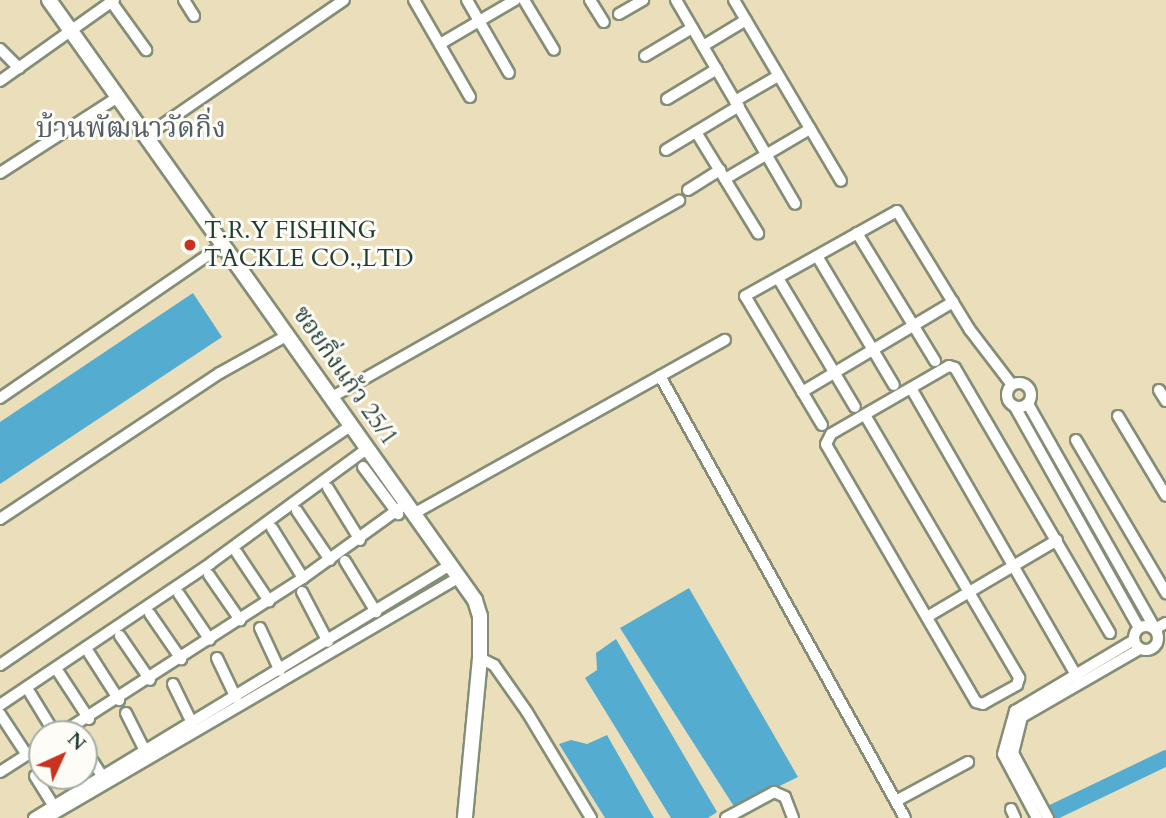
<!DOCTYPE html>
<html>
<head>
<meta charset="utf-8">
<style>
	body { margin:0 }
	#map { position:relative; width:1166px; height:818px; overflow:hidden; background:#eadfba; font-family:Cardo,"Noto Serif Thai",serif }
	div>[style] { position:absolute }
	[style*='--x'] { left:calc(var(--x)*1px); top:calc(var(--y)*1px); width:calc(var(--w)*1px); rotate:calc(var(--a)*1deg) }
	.water>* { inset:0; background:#55acd1 }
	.river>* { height:16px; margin:-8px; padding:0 8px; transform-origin:8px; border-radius:8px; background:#55acd1 }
	.roads { filter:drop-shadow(2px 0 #848e77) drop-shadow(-2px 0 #848e77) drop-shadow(0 2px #848e77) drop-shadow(0 -2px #848e77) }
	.street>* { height:10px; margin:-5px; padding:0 5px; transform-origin:5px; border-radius:5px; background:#fff }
	.street>.ring { margin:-5px; padding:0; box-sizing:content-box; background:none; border:10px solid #fff; border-radius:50% }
	.secondary>* { height:14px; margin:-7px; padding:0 7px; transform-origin:7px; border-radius:7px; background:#fff }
	.dots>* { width:19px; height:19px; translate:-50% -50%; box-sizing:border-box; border:4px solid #fdfcf7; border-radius:50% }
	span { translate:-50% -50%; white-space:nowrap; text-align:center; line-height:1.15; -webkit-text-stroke:6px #fdfcf7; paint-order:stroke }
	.poi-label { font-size:24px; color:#1f3d34 }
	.left { translate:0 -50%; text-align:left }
	.street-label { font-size:24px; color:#1f3d34 }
	.quarter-label { font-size:28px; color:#545e67 }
	.north { position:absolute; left:28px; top:720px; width:70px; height:70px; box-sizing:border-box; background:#fdfcf7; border:2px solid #a4b0a9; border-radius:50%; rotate:45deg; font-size:19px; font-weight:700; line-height:28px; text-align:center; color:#1f3d34 }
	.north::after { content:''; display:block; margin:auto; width:24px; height:32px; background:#c8321e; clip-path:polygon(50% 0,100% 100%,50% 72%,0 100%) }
</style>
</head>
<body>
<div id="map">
	<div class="water">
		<div style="clip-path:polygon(193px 293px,222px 337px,0 484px,0 422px)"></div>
		<div style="clip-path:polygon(689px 588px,798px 777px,735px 808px,620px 628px)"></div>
		<div style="clip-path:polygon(616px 639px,717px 812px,708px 818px,671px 818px,585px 678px,597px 670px,596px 653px)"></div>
		<div style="clip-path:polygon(607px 735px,654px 818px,605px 818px,559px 744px,571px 740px,587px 744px)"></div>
	</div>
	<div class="river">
		<div style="--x:1041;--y:818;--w:139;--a:-25.6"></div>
	</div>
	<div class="roads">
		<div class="street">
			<div style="--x:110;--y:0;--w:62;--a:54.2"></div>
			<div style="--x:184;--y:0;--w:19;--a:58"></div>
			<div style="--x:414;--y:0;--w:112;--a:60"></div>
			<div style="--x:467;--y:0;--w:84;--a:60.1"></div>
			<div style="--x:524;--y:0;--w:58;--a:59"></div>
			<div style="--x:590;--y:0;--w:26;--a:58"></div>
			<div style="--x:676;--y:0;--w:236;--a:59.7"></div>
			<div style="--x:734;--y:0;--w:210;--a:59.4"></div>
			<div style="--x:619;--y:14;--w:28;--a:-30"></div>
			<div style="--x:440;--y:44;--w:87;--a:-30.4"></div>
			<div style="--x:703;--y:46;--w:50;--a:-31.2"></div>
			<div style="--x:0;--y:49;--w:27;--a:45"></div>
			<div style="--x:645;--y:56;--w:55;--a:-30.8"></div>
			<div style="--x:0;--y:81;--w:140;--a:-35.4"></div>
			<div style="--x:667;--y:99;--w:58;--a:-31"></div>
			<div style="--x:735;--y:101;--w:50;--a:-30.2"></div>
			<div style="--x:696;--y:132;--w:119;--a:58.5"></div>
			<div style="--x:146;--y:136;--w:240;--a:-34.5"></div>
			<div style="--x:666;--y:150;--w:85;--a:-31.1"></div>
			<div style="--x:0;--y:173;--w:140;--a:-32.8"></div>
			<div style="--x:725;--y:179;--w:99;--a:-30.5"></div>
			<div style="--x:688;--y:190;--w:38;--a:-32"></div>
			<div style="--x:857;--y:233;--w:150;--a:58.6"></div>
			<div style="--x:817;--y:256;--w:150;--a:59.2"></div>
			<div style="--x:778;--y:278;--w:150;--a:59.2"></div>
			<div style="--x:660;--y:376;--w:505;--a:61"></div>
			<div class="ring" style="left:1007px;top:383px;width:14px;height:14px"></div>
			<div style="--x:911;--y:388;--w:339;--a:60.1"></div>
			<div style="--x:1159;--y:390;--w:13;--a:58"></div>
			<div style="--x:802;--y:392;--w:176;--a:-30.8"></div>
			<div style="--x:332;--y:397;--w:399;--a:-29.5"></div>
			<div style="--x:0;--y:398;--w:270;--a:-34.5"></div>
			<div style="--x:1028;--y:404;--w:262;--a:60.5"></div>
			<div style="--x:1015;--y:407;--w:253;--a:60.7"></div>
			<div style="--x:865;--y:415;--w:305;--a:59.6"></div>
			<div style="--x:1019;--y:678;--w:7;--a:106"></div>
			<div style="--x:1017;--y:685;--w:39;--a:151"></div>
			<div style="--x:983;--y:704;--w:7;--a:-164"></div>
			<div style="--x:976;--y:702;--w:298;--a:-120.2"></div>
			<div style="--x:826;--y:444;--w:11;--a:-63"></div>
			<div style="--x:831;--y:434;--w:136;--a:-30"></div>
			<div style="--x:949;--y:366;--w:6;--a:18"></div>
			<div style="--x:955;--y:368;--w:307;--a:59.7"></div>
			<div style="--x:1118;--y:416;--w:93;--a:59"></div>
			<div style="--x:822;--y:425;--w:150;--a:-120.8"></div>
			<div style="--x:745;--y:296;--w:174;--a:-29.2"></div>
			<div style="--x:897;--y:211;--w:140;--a:58.5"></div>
			<div style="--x:970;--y:330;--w:69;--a:52.6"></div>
			<div style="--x:1076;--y:440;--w:178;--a:59.5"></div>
			<div style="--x:363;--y:467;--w:59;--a:53.3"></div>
			<div style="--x:328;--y:488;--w:61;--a:58.4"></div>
			<div style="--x:297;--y:511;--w:59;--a:56"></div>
			<div style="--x:415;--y:513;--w:355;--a:-29.2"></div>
			<div style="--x:0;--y:519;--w:264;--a:-33.6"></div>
			<div style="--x:220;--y:373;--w:78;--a:-29.2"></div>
			<div style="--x:272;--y:528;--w:59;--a:58.2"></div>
			<div style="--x:237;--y:553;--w:58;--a:56.3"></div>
			<div style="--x:345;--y:561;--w:60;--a:58.7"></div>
			<div style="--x:209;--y:575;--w:55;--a:55.4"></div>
			<div style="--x:302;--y:592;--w:56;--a:62.5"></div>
			<div style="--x:179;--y:594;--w:55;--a:56"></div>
			<div style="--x:150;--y:614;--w:55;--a:55.4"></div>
			<div style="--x:927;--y:617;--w:151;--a:-30.6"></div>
			<div class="ring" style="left:1134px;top:626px;width:14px;height:14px"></div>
			<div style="--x:260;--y:628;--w:47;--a:65.1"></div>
			<div style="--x:1155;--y:629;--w:13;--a:-29"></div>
			<div style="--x:120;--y:636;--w:53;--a:55.7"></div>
			<div style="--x:89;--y:653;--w:56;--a:57.4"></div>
			<div style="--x:217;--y:658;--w:44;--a:64.6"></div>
			<div style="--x:480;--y:658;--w:16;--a:27"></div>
			<div style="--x:494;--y:665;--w:57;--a:54.9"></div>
			<div style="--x:527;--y:712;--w:124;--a:58.9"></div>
			<div style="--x:0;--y:665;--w:426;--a:-34.3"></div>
			<div style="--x:59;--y:673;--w:55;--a:56.9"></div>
			<div style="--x:173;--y:684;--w:43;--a:64"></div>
			<div style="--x:30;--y:693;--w:48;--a:58.6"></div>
			<div style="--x:0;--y:705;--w:254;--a:-33.9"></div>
			<div style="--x:211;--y:563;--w:195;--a:-36.2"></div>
			<div style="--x:126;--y:713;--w:42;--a:63.4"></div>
			<div style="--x:0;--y:714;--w:49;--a:56.6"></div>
			<div style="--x:60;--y:734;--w:289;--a:-32.7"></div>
			<div style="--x:303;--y:578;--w:128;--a:-35.8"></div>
			<div style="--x:84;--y:748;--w:35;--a:57"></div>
			<div style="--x:0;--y:772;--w:50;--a:-32.7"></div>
			<div style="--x:35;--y:776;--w:36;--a:58"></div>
			<div style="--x:896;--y:801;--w:82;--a:-28.4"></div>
			<div style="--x:1011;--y:809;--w:10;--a:66"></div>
			<div style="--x:34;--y:818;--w:488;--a:-31.3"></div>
			<div style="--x:47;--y:818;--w:478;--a:-30.3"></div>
			<div style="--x:726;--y:818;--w:55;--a:-28.4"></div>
			<div style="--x:774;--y:792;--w:12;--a:24"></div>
			<div style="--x:785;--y:797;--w:22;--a:69"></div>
			<div style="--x:1037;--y:818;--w:72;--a:-118"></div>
			<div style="--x:1003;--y:754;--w:45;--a:-74.4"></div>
			<div style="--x:1015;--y:711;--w:139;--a:-30.8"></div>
			<div style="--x:1048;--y:818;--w:74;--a:-118.3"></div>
			<div style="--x:1013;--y:753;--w:37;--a:-76"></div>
			<div style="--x:1022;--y:717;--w:136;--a:-30"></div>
		</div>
		<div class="secondary">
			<div style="--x:49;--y:0;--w:736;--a:54.63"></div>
			<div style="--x:475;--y:600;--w:17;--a:73"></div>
			<div style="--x:480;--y:616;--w:42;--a:90"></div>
			<div style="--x:480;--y:658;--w:161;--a:95.4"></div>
		</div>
	</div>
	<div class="dots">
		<div style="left:190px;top:245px;background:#c8321e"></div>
	</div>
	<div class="poi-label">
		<span class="left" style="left:204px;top:245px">T.R.Y FISHING<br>TACKLE CO.,LTD</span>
	</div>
	<div class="street-label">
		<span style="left:345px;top:376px;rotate:55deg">ซอยกิ่งแก้ว 25/1</span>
	</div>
	<div class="quarter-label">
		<span style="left:131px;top:128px">บ้านพัฒนาวัดกิ่ง</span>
	</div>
	<div class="north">N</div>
</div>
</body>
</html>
